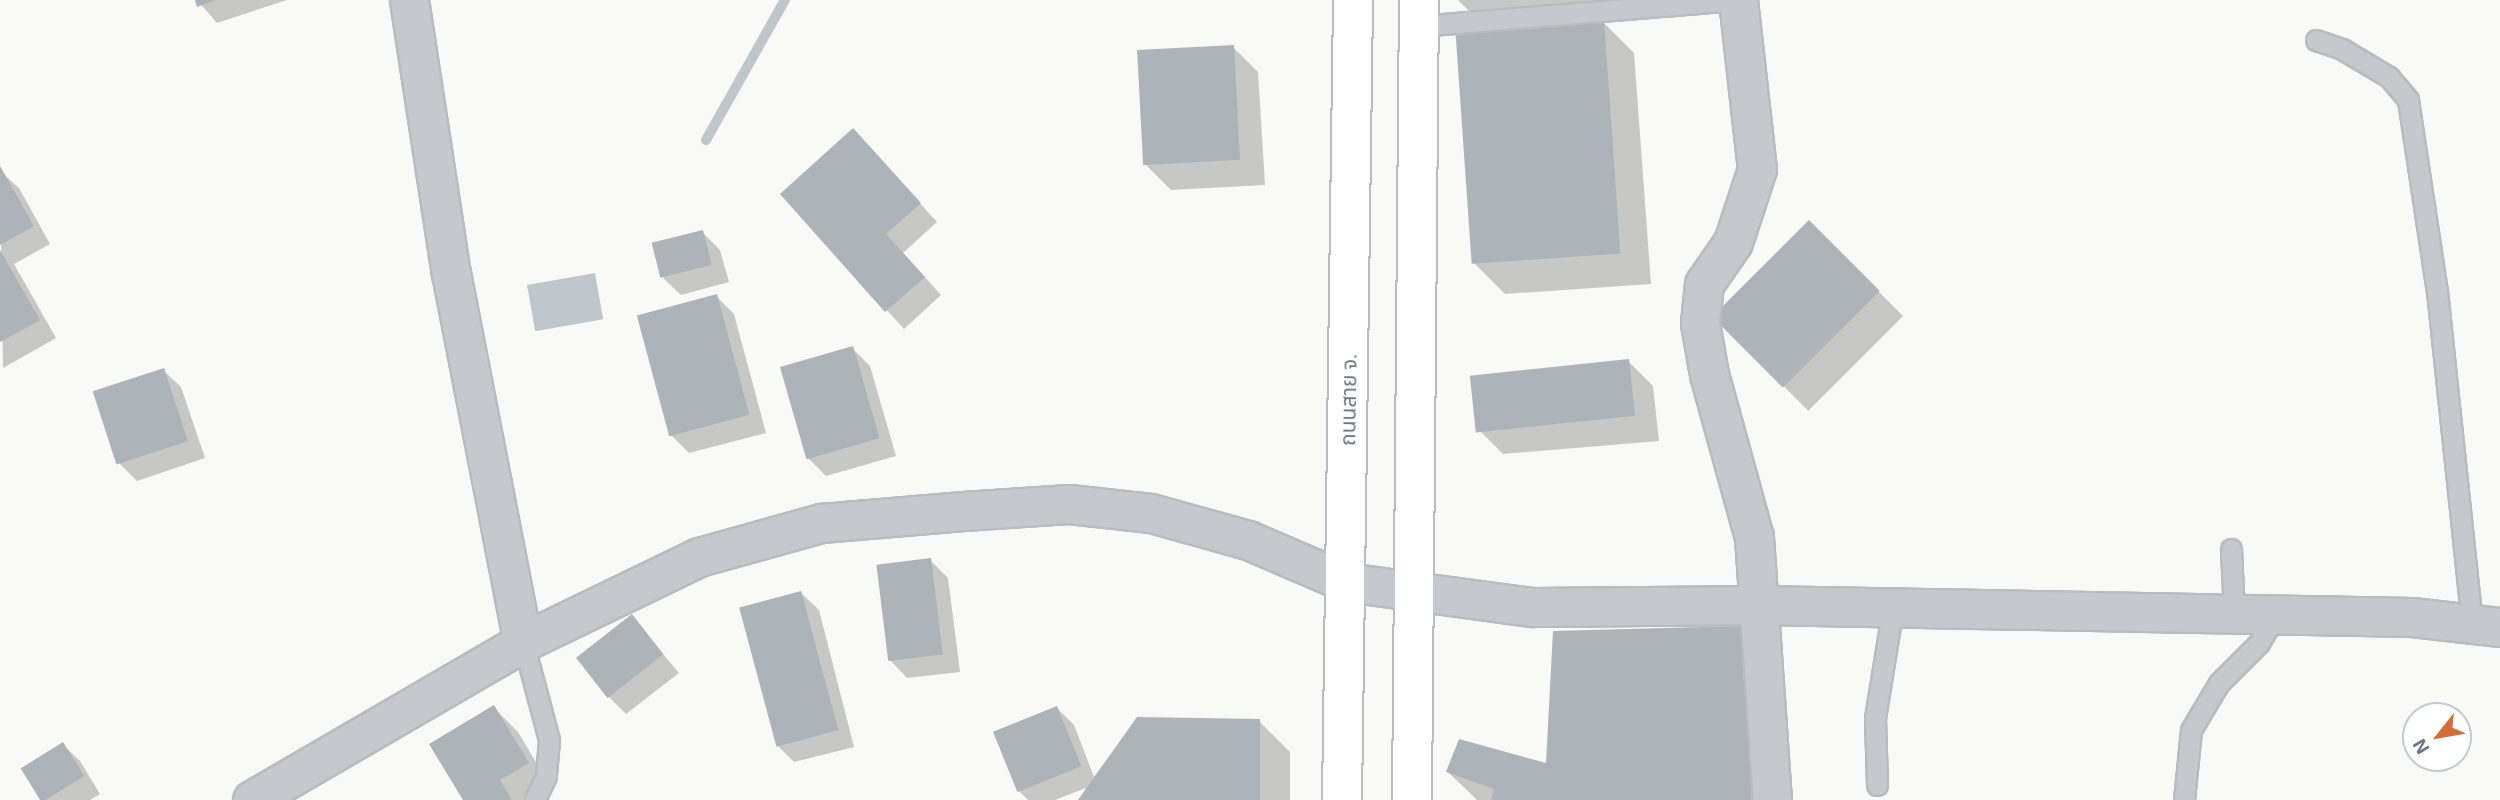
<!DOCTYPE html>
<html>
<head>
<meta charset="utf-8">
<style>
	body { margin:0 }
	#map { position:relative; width:2500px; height:800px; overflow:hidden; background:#f9f9f7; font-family:"Exo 2","Noto Sans Thai",sans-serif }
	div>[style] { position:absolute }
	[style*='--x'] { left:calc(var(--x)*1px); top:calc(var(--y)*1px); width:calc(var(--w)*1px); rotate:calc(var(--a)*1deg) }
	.water>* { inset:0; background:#bfc7cc; transform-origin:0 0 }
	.shadow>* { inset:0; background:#0003; transform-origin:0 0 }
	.stream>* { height:10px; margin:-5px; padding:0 5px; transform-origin:5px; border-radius:5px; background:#bfc7cc }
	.building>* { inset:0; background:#acb3b9; transform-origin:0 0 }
	.roads { filter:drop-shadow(2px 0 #b8bcc0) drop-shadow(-2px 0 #b8bcc0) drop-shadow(0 2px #b8bcc0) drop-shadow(0 -2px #b8bcc0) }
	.service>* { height:19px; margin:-9.5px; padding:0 9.5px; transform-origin:9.5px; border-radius:9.5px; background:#c5c8cc }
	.minor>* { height:37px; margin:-18.5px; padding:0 18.5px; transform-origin:18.5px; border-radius:18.5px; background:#c5c8cc }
	.secondary>* { height:38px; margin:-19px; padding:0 19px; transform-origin:19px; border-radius:19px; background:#fff }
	span { translate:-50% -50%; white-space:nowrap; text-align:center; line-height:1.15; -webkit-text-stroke:7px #fff; paint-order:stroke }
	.street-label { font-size:21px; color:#6a7786 }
	.north { position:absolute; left:2402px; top:702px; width:70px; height:70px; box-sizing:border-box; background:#fff; border:2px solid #c3c9cf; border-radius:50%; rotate:239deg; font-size:19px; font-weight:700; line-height:28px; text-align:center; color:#6a7786 }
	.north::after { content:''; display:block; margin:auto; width:24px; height:32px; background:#d86c37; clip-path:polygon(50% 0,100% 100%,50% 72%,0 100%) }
</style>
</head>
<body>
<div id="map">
	<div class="water">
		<div style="left:595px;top:273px;width:47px;height:69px;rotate:80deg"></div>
	</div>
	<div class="shadow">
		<div style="clip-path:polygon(197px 0,287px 0,217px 23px)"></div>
		<div style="clip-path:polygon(1458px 0,1640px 0,1600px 19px,1634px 53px,1651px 284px,1505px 294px,1474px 263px,1484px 26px)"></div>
		<div style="clip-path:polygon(1233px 47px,1258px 72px,1265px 185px,1171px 190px,1146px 165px)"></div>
		<div style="clip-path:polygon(853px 130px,937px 222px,903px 253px,941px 295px,904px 329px,782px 194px)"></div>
		<div style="clip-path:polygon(0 171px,19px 188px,50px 244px,14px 264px,56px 338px,3px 368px)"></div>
		<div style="left:1809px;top:222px;width:133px;height:134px;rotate:45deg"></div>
		<div style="clip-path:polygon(702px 232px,720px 250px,729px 282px,681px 295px,663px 278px)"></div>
		<div style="clip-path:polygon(716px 296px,734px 314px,766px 433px,689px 453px,671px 435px)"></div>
		<div style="clip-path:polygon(852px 348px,870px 366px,896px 456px,826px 476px,808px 458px)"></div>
		<div style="clip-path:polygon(1628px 361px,1653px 386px,1659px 441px,1503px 454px,1478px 429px)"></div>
		<div style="clip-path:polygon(163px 370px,181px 387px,205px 458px,137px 481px,119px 463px)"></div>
		<div style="clip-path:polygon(930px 560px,948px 578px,960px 672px,907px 678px,890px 660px)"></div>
		<div style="clip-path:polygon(801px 593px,819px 610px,854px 747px,794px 762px,776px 744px)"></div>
		<div style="clip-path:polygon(631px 616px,679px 673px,626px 714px,608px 696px)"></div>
		<div style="clip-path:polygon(1740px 628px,1771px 659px,1782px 800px,1477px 800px,1448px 772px,1548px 766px)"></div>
		<div style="clip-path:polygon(493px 707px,518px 732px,552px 789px,533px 800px,465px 800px)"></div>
		<div style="clip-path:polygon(1057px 708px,1074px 725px,1094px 777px,1138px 719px,1259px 721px,1290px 752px,1290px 800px,1080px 800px,1086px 788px,1055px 800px,1028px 800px,1018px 790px)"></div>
		<div style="clip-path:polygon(62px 744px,80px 761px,100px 794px,90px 800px,40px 800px,22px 768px)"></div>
	</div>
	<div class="stream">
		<div style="--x:706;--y:140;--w:161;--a:-60.6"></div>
	</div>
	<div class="building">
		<div style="clip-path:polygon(195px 0,216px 0,197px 7px)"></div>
		<div style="left:1604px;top:20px;width:234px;height:149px;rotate:86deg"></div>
		<div style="left:1234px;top:45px;width:115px;height:97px;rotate:87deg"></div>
		<div style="clip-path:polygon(853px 128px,921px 203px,886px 234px,925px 277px,885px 312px,780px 194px)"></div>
		<div style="clip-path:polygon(0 166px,34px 226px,0 245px)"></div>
		<div style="left:1809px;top:220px;width:100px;height:137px;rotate:45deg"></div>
		<div style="left:703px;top:230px;width:36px;height:53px;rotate:76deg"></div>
		<div style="clip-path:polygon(0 250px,40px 320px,0 342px)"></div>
		<div style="left:717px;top:294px;width:125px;height:83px;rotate:75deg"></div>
		<div style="left:853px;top:346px;width:96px;height:76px;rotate:74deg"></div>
		<div style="left:1629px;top:359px;width:57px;height:160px;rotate:84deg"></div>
		<div style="left:164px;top:368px;width:77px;height:75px;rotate:72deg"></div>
		<div style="left:931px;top:558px;width:97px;height:55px;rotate:83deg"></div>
		<div style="left:801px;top:591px;width:144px;height:64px;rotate:75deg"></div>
		<div style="left:632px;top:614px;width:51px;height:71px;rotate:52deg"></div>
		<div style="clip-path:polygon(1741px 626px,1754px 800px,1491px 800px,1494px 789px,1446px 772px,1459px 739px,1546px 763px,1553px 631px)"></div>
		<div style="clip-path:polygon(494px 705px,529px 763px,500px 780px,512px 800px,463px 800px,429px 744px)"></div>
		<div style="left:1057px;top:706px;width:65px;height:69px;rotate:68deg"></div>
		<div style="clip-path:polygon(1137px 717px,1260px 719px,1260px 800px,1078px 800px)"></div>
		<div style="left:63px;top:742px;width:40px;height:50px;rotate:58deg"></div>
	</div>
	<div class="roads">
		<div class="service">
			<div style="--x:1419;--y:26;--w:317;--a:-4.7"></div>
			<div style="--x:2316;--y:40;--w:28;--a:19"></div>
			<div style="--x:2342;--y:49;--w:55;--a:30.8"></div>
			<div style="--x:2389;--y:77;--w:30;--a:50"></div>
			<div style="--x:2408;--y:100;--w:193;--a:81.4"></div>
			<div style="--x:2437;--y:291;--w:334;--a:84"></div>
			<div style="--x:2231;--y:549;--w:65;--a:87.4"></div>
			<div style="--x:523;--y:642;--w:101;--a:75.1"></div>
			<div style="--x:549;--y:740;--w:36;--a:95"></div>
			<div style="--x:546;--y:776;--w:26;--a:115"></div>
			<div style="--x:1877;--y:785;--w:67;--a:-91.7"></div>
			<div style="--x:1875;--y:718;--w:112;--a:-80.8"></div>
			<div style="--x:2184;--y:800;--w:70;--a:-84.3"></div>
			<div style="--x:2191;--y:730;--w:55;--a:-59.2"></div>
			<div style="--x:2219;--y:683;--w:57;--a:-45"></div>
			<div style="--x:2259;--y:643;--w:34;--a:-60"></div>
		</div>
		<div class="minor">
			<div style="--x:409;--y:0;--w:276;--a:81.3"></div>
			<div style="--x:451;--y:273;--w:376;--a:79"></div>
			<div style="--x:1738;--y:0;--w:170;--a:83.6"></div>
			<div style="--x:1757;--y:169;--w:77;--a:108.2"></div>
			<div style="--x:1733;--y:242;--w:51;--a:124.6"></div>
			<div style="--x:1704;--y:284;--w:39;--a:96"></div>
			<div style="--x:1700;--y:323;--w:52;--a:80"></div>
			<div style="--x:1709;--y:374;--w:169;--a:74.6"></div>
			<div style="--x:1754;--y:537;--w:264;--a:86.1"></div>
			<div style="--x:252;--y:800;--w:314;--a:-30.2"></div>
			<div style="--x:523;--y:642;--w:195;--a:-25.8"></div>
			<div style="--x:699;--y:557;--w:127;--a:-15.6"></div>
			<div style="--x:821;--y:523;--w:143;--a:-4.8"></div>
			<div style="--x:963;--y:511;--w:106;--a:-3.8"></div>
			<div style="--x:1069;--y:504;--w:82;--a:6.3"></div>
			<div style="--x:1151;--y:513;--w:101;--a:15.6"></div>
			<div style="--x:1248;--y:540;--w:107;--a:23.2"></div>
			<div style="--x:1346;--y:582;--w:188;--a:7.7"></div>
			<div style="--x:1532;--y:607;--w:229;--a:-0.5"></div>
			<div style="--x:1761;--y:605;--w:651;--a:1.06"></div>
			<div style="--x:2412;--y:617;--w:89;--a:6.5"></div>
		</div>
		<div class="secondary">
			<div style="--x:1342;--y:800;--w:800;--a:-89.21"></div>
			<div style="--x:1412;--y:800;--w:800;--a:-89.5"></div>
		</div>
	</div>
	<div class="street-label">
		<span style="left:1348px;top:400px;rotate:-89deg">ถนนสาย จ.</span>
	</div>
	<div class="north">N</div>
</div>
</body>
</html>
